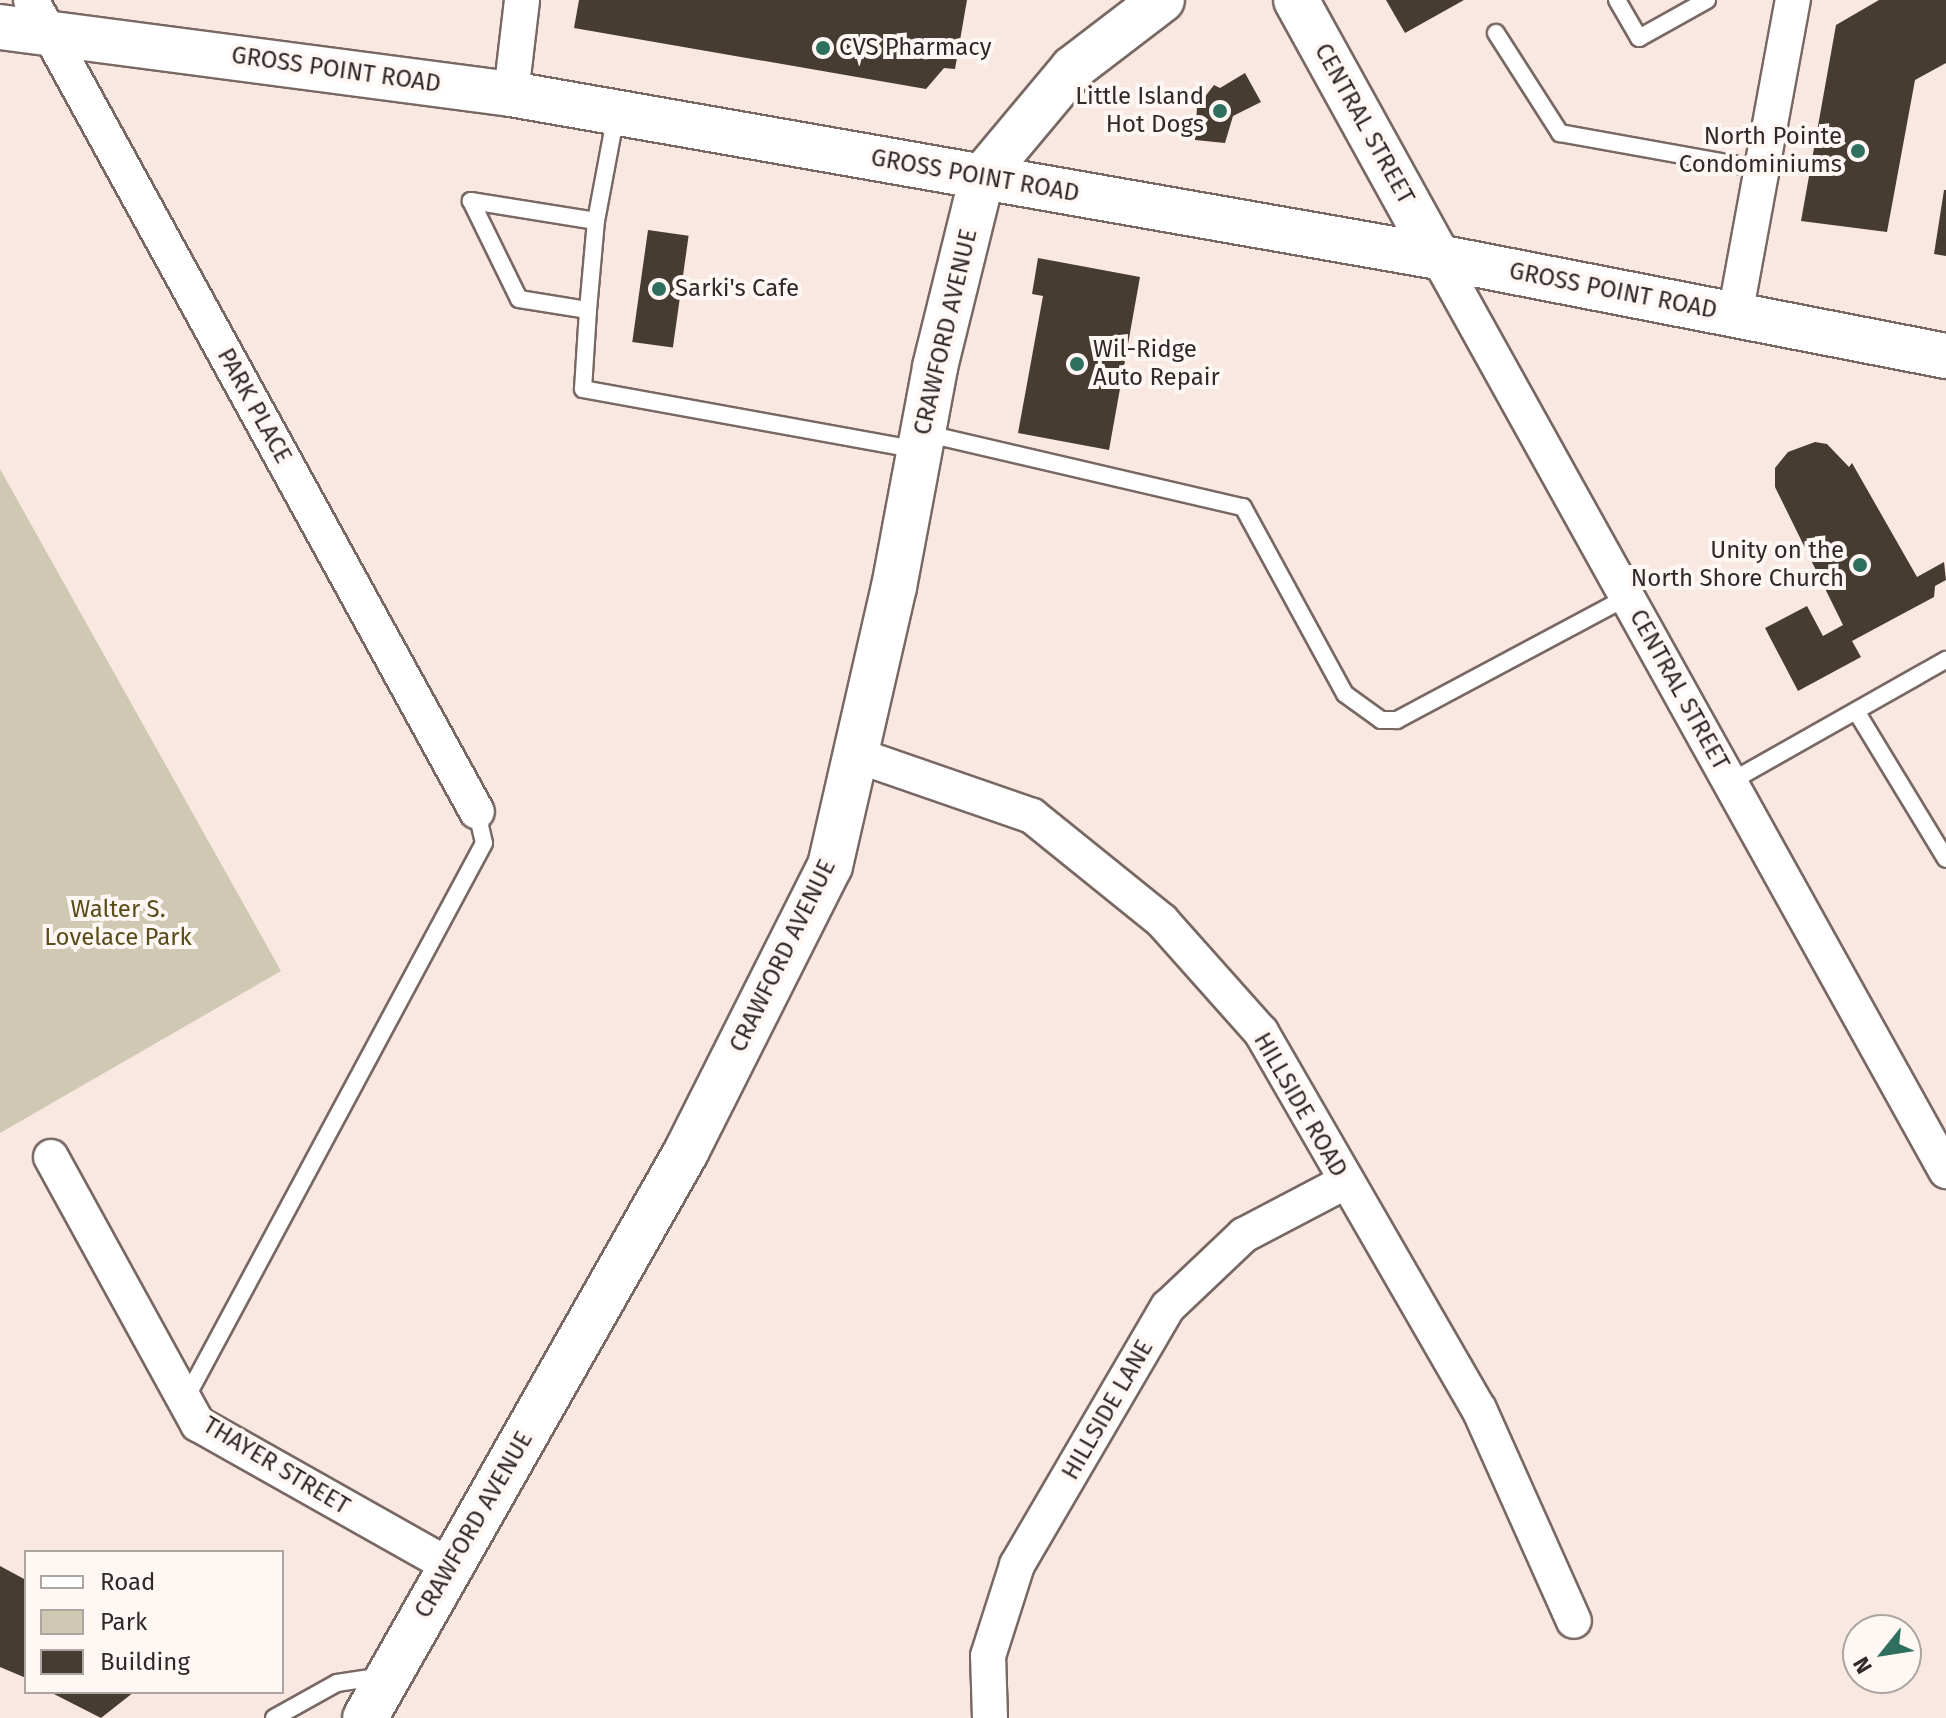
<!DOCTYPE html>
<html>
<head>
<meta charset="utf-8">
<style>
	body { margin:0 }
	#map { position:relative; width:1946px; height:1718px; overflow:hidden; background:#f9e7e1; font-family:"Fira Sans",sans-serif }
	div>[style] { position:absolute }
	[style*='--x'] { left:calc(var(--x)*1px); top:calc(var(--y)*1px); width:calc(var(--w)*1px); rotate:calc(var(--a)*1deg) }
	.green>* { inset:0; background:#cfc8b2 }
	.building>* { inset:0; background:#463c32; transform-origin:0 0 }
	.roads { filter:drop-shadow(2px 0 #786863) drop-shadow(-2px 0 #786863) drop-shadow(0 2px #786863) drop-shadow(0 -2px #786863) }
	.lane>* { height:16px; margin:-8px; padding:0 8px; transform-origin:8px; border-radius:8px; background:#fff }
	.street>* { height:34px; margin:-17px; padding:0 17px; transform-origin:17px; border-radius:17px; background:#fff }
	.secondary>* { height:44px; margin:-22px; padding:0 22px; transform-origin:22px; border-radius:22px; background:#fff }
	.dots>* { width:22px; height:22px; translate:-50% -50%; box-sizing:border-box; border:4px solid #fef7f4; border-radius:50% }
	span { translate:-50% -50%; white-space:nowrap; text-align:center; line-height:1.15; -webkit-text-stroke:8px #fef7f4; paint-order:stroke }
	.poi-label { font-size:24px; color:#302927 }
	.left { translate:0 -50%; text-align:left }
	.right { translate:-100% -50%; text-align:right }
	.street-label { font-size:24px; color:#302927 }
	.park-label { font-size:24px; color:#5a4c19 }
	.legend { position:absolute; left:24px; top:1550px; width:260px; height:144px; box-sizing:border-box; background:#fef7f4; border:2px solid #aca5a2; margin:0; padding:10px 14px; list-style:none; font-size:24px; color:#302927 }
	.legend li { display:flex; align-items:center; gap:16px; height:40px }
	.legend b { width:40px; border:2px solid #aca5a2 }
	.north { position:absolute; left:1842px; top:1614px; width:80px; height:80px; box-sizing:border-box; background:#fef7f4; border:2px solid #aca5a2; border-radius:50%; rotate:240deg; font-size:22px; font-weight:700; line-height:32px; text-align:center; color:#302927 }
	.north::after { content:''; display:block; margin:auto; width:28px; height:36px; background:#2e6f5e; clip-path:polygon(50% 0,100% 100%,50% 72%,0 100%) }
</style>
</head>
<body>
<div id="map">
	<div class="green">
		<div style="clip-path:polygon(0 469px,281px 971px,0 1133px)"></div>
	</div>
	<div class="building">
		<div style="clip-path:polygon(579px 0,967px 0,955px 69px,944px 68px,926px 89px,574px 28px)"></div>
		<div style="clip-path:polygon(1386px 0,1464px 0,1405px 33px)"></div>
		<div style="clip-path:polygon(1879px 0,1946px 0,1946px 63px,1915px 80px,1887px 232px,1801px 221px,1836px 25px)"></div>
		<div style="clip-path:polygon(1245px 73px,1261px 102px,1233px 116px,1225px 143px,1195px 140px,1197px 107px,1214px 85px,1220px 88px)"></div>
		<div style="clip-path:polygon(1944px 190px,1946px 190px,1946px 256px,1934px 254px)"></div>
		<div style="left:648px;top:230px;width:41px;height:113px;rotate:8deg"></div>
		<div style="clip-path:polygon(1038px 258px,1140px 277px,1109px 450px,1018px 433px,1043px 296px,1032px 294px)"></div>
		<div style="clip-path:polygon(1815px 442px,1827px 444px,1849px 467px,1852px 463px,1917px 577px,1944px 562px,1946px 580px,1935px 586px,1934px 597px,1852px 641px,1861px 657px,1798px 691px,1765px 628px,1807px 606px,1823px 636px,1843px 625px,1775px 487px,1775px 468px,1788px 452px)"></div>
		<div style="clip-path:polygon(0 1566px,26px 1580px,26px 1678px,0 1667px)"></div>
		<div style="clip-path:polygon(50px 1692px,134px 1692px,101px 1718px)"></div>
	</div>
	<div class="roads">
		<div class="lane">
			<div style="--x:1617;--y:0;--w:44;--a:59.9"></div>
			<div style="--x:1639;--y:38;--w:78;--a:-29.2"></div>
			<div style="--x:1496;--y:33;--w:119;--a:57.4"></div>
			<div style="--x:1560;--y:133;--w:203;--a:10.2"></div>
			<div style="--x:596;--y:221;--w:127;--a:-170.9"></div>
			<div style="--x:471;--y:201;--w:109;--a:63.9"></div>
			<div style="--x:519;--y:299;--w:70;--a:9.1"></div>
			<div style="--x:588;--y:310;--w:89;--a:-84.9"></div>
			<div style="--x:596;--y:221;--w:109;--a:-79.4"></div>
			<div style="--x:588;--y:310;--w:79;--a:93.6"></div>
			<div style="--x:583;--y:389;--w:341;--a:10.3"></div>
			<div style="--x:924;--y:433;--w:327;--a:13.1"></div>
			<div style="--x:1243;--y:507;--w:213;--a:61.4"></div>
			<div style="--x:1345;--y:694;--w:44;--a:35.8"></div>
			<div style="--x:1381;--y:720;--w:16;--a:0"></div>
			<div style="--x:1397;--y:720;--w:261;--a:-28.1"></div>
			<div style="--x:1856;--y:711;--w:173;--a:58.7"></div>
			<div style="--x:1730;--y:782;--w:248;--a:-29.5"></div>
			<div style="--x:185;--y:1400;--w:632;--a:-61.77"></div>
			<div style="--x:484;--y:843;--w:32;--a:-103"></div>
			<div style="--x:274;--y:1718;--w:72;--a:-29.1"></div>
			<div style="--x:337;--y:1683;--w:47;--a:-8.7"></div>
		</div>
		<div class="street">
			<div style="--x:31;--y:0;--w:926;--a:61.22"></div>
			<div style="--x:511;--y:94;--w:95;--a:-83.3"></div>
			<div style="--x:1438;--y:257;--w:1046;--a:60.93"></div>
			<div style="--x:1735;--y:315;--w:320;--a:-79.6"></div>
			<div style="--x:856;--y:755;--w:186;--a:19.1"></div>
			<div style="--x:1032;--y:816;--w:167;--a:38.9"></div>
			<div style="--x:1162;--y:921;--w:149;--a:48.3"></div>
			<div style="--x:1261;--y:1032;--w:435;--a:60"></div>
			<div style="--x:1479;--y:1409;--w:232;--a:65.9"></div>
			<div style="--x:51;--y:1157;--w:305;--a:61.2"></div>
			<div style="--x:198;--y:1424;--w:289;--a:29.4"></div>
			<div style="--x:990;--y:1718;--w:62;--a:-91.8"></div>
			<div style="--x:988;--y:1656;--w:96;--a:-72.3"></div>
			<div style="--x:1017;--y:1565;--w:299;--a:-59.7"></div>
			<div style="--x:1168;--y:1307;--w:105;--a:-43.5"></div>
			<div style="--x:1244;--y:1235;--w:114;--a:-27.7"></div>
		</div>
		<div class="secondary">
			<div style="--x:1296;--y:0;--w:294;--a:61.1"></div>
			<div style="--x:0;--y:27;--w:515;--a:7.47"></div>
			<div style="--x:511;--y:94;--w:941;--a:9.97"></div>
			<div style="--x:1438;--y:257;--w:518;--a:11.03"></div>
			<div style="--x:365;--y:1718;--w:651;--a:-60.44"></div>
			<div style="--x:686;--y:1152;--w:320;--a:-63.3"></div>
			<div style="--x:830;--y:866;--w:286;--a:-77.1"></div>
			<div style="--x:894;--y:587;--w:224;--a:-79.4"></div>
			<div style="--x:935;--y:367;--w:196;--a:-76.1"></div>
			<div style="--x:982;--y:177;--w:142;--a:-50.1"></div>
			<div style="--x:1073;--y:68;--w:112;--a:-37.4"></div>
		</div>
	</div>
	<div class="dots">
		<div style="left:823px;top:48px;background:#2e6f5e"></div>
		<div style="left:1220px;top:111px;background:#2e6f5e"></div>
		<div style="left:1858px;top:151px;background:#2e6f5e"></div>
		<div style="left:659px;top:289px;background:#2e6f5e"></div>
		<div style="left:1077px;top:364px;background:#2e6f5e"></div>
		<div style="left:1860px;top:565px;background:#2e6f5e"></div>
	</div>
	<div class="poi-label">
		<span class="left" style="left:839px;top:48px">CVS Pharmacy</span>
		<span class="right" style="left:1204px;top:111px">Little Island<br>Hot Dogs</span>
		<span class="right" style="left:1842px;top:151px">North Pointe<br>Condominiums</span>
		<span class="left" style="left:675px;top:289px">Sarki's Cafe</span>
		<span class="left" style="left:1093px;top:364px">Wil-Ridge<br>Auto Repair</span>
		<span class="right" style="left:1844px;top:565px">Unity on the<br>North Shore Church</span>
	</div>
	<div class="street-label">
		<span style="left:336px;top:70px;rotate:8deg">GROSS POINT ROAD</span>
		<span style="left:1364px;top:124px;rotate:61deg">CENTRAL STREET</span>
		<span style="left:975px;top:176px;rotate:10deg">GROSS POINT ROAD</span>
		<span style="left:1613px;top:291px;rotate:11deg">GROSS POINT ROAD</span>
		<span style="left:946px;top:332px;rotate:-77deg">CRAWFORD AVENUE</span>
		<span style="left:254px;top:406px;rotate:61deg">PARK PLACE</span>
		<span style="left:1679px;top:690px;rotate:61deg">CENTRAL STREET</span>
		<span style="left:783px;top:956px;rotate:-64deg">CRAWFORD AVENUE</span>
		<span style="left:1300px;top:1105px;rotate:60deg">HILLSIDE ROAD</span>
		<span style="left:1108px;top:1410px;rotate:-60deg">HILLSIDE LANE</span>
		<span style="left:276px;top:1466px;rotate:31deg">THAYER STREET</span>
		<span style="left:474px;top:1525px;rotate:-60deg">CRAWFORD AVENUE</span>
	</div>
	<div class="park-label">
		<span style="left:118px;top:924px">Walter S.<br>Lovelace Park</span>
	</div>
	<ul class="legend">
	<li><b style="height:10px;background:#fff"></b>Road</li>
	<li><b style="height:22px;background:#cfc8b2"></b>Park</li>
	<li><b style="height:22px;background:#463c32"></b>Building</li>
	</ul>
	<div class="north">N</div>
</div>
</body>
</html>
